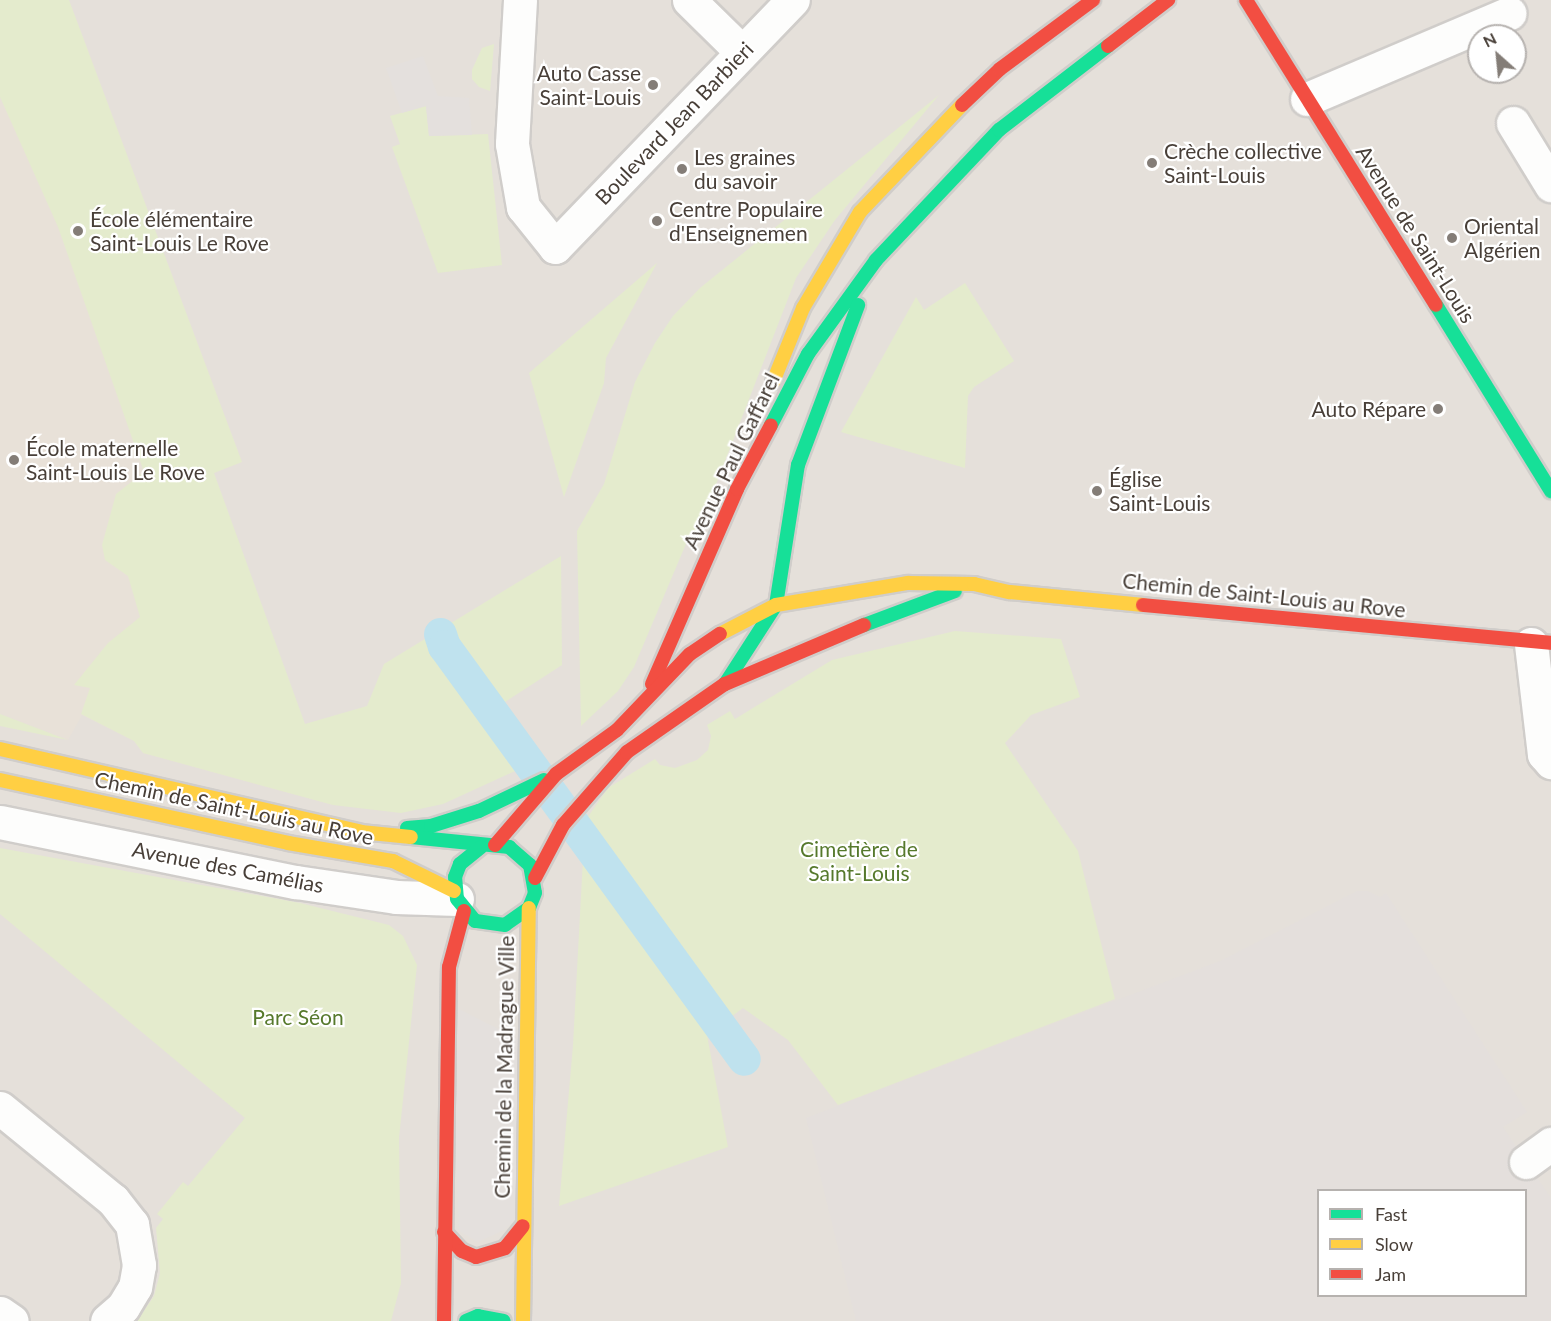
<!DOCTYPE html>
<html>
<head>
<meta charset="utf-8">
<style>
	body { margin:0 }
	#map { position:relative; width:1551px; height:1321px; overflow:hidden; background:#f2efec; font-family:Lato,sans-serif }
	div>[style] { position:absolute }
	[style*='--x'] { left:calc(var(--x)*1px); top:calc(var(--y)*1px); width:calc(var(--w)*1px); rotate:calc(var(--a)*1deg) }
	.residential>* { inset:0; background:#e5e0da }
	.industrial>* { inset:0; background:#e4dfdc }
	.education>* { inset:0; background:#e8e1d8 }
	.green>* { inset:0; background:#e4ebcd }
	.parking>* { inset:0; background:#e4e0dd }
	.canal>* { height:33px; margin:-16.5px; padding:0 16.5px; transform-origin:16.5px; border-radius:16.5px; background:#bfe2ee }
	.roads { filter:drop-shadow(2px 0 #d0cdca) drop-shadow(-2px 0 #d0cdca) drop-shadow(0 2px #d0cdca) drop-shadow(0 -2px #d0cdca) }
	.street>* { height:33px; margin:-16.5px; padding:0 16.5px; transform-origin:16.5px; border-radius:16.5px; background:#fdfdfc }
	.fast>* { height:14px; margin:-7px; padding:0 7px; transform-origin:7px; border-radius:7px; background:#16e098 }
	.slow>* { height:14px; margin:-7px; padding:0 7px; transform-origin:7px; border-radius:7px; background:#ffcf43 }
	.jam>* { height:14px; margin:-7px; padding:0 7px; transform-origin:7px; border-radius:7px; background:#f24e42 }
	.dots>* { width:16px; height:16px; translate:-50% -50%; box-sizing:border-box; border:3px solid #fff; border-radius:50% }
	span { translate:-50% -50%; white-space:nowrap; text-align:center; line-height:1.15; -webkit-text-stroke:4.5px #fff; paint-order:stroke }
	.poi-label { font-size:21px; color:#483f38 }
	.right { translate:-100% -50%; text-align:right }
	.left { translate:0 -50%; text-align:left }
	.street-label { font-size:21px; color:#483f38 }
	.park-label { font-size:21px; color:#56792c }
	.legend { position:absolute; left:1317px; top:1189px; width:210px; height:108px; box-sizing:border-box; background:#fff; border:2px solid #b6b2af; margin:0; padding:8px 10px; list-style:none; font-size:18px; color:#483f38 }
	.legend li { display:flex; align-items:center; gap:12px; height:30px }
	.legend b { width:30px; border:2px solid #b6b2af }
	.north { position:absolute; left:1467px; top:24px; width:60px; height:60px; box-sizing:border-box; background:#fff; border:2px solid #b6b2af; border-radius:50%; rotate:333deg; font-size:16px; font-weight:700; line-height:24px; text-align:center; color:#483f38 }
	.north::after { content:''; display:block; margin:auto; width:21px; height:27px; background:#847d77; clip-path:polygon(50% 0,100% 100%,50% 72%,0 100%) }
</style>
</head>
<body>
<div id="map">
	<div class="residential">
		<div style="clip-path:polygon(evenodd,0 0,1551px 0,1551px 1321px,0 1321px,0 0,1479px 36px,1515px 36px,1515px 72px,1479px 72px,1479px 36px,0 0,1318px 1190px,1526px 1190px,1526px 1296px,1318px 1296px,1318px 1190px)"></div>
	</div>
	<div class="industrial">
		<div style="clip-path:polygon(evenodd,1357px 891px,1368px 891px,1380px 897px,1386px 893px,1527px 1112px,1503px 1127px,1551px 1198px,1551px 1321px,856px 1321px,806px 1118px,1220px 961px,1357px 891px,1318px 1190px,1526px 1190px,1526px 1296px,1318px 1296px,1318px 1190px)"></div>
	</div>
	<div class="education">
		<div style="clip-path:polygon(0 0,69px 0,242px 462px,214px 473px,333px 805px,143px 753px,134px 741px,82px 715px,68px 740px,0 714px)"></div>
	</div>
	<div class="green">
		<div style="clip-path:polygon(0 0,69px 0,242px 462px,214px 473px,305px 724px,367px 706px,384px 664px,561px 556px,562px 665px,488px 713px,526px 766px,443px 804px,401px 813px,333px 805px,143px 753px,134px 741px,81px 714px,90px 688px,74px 685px,108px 643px,140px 617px,128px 576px,105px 560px,102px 545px,116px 494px,144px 472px,58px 227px,0 97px)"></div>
		<div style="clip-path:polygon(494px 44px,490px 91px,479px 87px,472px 79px,472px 70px,482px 48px)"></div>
		<div style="clip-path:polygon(939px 95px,835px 220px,796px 278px,694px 541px,688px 539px,634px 667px,618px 691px,581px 726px,577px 531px,604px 484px,635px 382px,655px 343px,673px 316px,700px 288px)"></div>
		<div style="clip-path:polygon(426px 106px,429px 136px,488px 134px,502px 265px,438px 273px,392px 147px,400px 144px,390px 116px)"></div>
		<div style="clip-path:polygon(657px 263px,606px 358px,604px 383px,564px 497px,529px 373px)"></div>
		<div style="clip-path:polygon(965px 283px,1014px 361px,974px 387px,968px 396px,965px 468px,841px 432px,916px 297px,924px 310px)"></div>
		<div style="clip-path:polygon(955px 631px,1061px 639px,1080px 697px,1031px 715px,1005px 743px,1078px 851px,1115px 999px,838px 1105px,788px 1040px,743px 1008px,707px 1035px,728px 1147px,559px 1206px,573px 1045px,585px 821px,608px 788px,655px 759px,660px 765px,675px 768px,697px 760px,708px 750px,711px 736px,707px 725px,730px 711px,735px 719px,832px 660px)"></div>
		<div style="clip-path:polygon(0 714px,68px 740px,0 726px)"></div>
		<div style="clip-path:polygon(0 848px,300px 903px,389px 925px,403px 936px,417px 965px,399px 1138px,401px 1283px,391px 1321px,137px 1321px,154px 1296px,160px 1273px,156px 1228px,163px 1219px,157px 1214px,183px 1182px,188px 1186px,245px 1118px,0 914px)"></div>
	</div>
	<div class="parking">
		<div style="clip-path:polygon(423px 56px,438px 96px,469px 98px,472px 135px,429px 136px,426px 106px,402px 113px,386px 68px)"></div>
		<div style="clip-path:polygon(449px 1004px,526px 1043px,523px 1212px,504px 1230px,478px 1242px,459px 1231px)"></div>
	</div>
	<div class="canal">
		<div style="--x:440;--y:634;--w:13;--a:72"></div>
		<div style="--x:444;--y:646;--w:510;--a:54.01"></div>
	</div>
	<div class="roads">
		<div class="street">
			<div style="--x:520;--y:0;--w:144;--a:93.2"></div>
			<div style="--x:512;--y:144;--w:64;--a:80.1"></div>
			<div style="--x:523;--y:207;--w:51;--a:51.3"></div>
			<div style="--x:555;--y:247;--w:343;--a:-46.1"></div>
			<div style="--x:689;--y:0;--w:74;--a:44.5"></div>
			<div style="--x:1307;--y:99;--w:220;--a:-23"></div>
			<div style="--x:1513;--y:123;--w:73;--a:58.5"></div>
			<div style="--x:1531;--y:644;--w:111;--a:83.3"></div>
			<div style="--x:1544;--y:754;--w:11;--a:49"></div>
			<div style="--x:0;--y:822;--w:302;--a:11.5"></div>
			<div style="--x:296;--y:882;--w:101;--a:8.5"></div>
			<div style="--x:396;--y:897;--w:61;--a:1.9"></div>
			<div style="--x:0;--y:1108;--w:146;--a:39.2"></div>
			<div style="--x:113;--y:1200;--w:31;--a:52"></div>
			<div style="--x:132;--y:1224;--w:42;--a:80.3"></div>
			<div style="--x:139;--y:1265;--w:22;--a:100"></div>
			<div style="--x:135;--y:1287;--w:23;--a:121"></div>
			<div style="--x:123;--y:1307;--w:21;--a:139"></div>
			<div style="--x:1526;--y:1162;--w:31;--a:-36"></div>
			<div style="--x:0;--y:1313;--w:14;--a:34"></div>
		</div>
		<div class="fast">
			<div style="--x:1436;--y:305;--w:219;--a:58.3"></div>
			<div style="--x:771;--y:425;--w:80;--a:-62.5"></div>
			<div style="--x:808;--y:354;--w:116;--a:-54.1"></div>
			<div style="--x:876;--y:260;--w:179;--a:-46.6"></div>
			<div style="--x:999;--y:130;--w:138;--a:-37.6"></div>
			<div style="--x:864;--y:625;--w:97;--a:-20.5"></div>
			<div style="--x:725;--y:684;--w:94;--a:-57.2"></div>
			<div style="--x:776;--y:605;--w:142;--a:-81.1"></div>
			<div style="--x:798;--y:465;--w:171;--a:-69.4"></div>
			<div style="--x:407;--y:828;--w:24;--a:-5"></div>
			<div style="--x:431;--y:826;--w:50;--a:-17.4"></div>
			<div style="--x:479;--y:811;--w:72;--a:-25.5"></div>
			<div style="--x:411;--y:837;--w:99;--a:5.8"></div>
			<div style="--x:509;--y:847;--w:28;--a:41"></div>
			<div style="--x:530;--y:865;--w:28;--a:80"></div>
			<div style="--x:535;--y:893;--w:16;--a:112"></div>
			<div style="--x:529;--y:908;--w:29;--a:145"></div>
			<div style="--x:505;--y:925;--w:30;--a:-172"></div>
			<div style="--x:475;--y:921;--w:28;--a:-129"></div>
			<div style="--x:457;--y:899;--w:22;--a:-95"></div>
			<div style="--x:455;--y:877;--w:14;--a:-69"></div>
			<div style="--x:460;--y:864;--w:27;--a:-39"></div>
			<div style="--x:466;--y:1321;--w:13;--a:-23"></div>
			<div style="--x:478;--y:1316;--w:26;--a:11"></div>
		</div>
		<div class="slow">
			<div style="--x:773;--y:382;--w:80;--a:-67.9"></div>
			<div style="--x:803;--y:308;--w:112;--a:-59.3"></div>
			<div style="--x:860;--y:212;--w:148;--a:-46.4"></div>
			<div style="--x:720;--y:634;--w:63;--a:-27.4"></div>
			<div style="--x:776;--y:605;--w:134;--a:-9.5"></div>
			<div style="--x:908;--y:583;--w:66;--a:0.9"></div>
			<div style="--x:974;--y:584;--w:37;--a:13"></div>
			<div style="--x:1010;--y:592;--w:134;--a:5.6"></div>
			<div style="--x:0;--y:749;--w:370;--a:12.9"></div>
			<div style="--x:361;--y:832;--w:50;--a:5.7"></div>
			<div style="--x:0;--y:780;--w:295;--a:12.3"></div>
			<div style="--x:288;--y:843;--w:107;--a:9.7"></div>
			<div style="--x:393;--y:861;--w:68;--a:26.2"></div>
			<div style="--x:523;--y:1321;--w:413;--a:-89.2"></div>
		</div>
		<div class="jam">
			<div style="--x:1246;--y:0;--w:359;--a:58.1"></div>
			<div style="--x:1108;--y:46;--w:76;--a:-37.5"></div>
			<div style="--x:962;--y:105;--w:52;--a:-43.5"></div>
			<div style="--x:1000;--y:69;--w:116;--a:-36.6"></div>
			<div style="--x:1143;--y:605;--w:410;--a:5.3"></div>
			<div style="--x:652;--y:684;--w:213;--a:-66.4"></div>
			<div style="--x:737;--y:489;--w:72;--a:-62"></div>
			<div style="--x:495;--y:845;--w:94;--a:-49.3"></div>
			<div style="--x:556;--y:774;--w:75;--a:-35.8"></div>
			<div style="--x:617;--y:730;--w:105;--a:-46.2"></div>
			<div style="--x:690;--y:654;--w:36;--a:-34"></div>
			<div style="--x:535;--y:878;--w:60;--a:-62.2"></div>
			<div style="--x:563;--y:825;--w:97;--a:-48.8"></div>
			<div style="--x:627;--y:752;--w:119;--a:-34.8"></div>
			<div style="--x:725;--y:684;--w:151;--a:-23"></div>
			<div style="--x:444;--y:1232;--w:26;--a:47"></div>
			<div style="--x:462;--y:1251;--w:15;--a:23"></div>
			<div style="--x:476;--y:1257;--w:30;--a:-17"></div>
			<div style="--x:505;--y:1248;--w:28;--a:-51"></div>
			<div style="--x:444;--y:1321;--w:354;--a:-89.2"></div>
			<div style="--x:449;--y:967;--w:58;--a:-75"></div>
		</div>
	</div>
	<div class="dots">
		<div style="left:653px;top:85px;background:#847d77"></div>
		<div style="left:1152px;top:163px;background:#847d77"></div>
		<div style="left:682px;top:169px;background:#847d77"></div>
		<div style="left:657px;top:221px;background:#847d77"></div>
		<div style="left:78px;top:231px;background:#847d77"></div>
		<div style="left:1452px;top:238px;background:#847d77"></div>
		<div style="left:1438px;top:409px;background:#847d77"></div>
		<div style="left:14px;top:460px;background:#847d77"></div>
		<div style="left:1097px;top:491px;background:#847d77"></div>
	</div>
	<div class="poi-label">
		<span class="right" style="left:641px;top:85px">Auto Casse<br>Saint-Louis</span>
		<span class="left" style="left:1164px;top:163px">Crèche collective<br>Saint-Louis</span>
		<span class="left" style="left:694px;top:169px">Les graines<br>du savoir</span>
		<span class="left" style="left:669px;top:221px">Centre Populaire<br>d'Enseignemen</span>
		<span class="left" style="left:90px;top:231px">École élémentaire<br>Saint-Louis Le Rove</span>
		<span class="left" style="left:1464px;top:238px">Oriental<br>Algérien</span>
		<span class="right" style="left:1426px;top:409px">Auto Répare</span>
		<span class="left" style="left:26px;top:460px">École maternelle<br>Saint-Louis Le Rove</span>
		<span class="left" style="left:1109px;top:491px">Église<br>Saint-Louis</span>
	</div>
	<div class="street-label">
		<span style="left:674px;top:123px;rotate:-46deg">Boulevard Jean Barbieri</span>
		<span style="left:1416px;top:234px;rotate:58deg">Avenue de Saint-Louis</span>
		<span style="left:731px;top:461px;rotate:-64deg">Avenue Paul Gaffarel</span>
		<span style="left:1264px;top:595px;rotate:6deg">Chemin de Saint-Louis au Rove</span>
		<span style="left:234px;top:808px;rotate:12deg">Chemin de Saint-Louis au Rove</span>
		<span style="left:228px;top:867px;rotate:11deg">Avenue des Camélias</span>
		<span style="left:504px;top:1067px;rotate:-89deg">Chemin de la Madrague Ville</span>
	</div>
	<div class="park-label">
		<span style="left:859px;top:861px">Cimetière de<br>Saint-Louis</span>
		<span style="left:298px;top:1017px">Parc Séon</span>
	</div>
	<ul class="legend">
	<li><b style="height:8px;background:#16e098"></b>Fast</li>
	<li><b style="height:8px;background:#ffcf43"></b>Slow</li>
	<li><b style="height:8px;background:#f24e42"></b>Jam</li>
	</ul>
	<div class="north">N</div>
</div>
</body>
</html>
